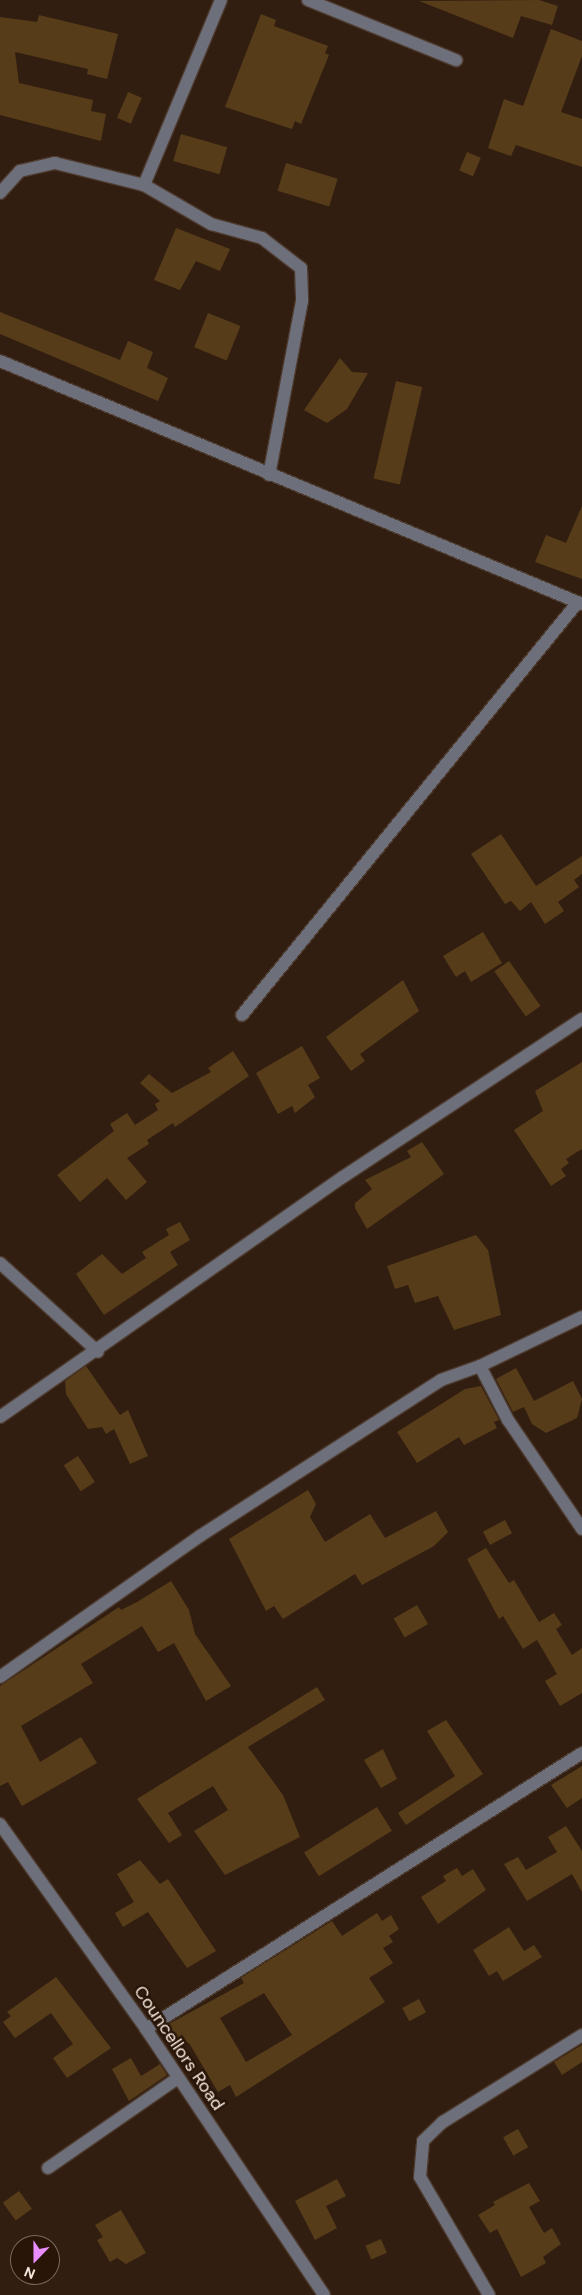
<!DOCTYPE html>
<html>
<head>
<meta charset="utf-8">
<style>
	body { margin:0 }
	#map { position:relative; width:582px; height:2295px; overflow:hidden; background:#321e11; font-family:"DM Sans",sans-serif }
	div>[style] { position:absolute }
	[style*='--x'] { left:calc(var(--x)*1px); top:calc(var(--y)*1px); width:calc(var(--w)*1px); rotate:calc(var(--a)*1deg) }
	.building>* { inset:0; background:#563c18; transform-origin:0 0 }
	.roads { filter:drop-shadow(1px 0 #4d3a2e) drop-shadow(-1px 0 #4d3a2e) drop-shadow(0 1px #4d3a2e) drop-shadow(0 -1px #4d3a2e) }
	.minor>* { height:12px; margin:-6px; padding:0 6px; transform-origin:6px; border-radius:6px; background:#6d6f7a }
	span { translate:-50% -50%; white-space:nowrap; text-align:center; line-height:1.15; -webkit-text-stroke:5px #281508; paint-order:stroke }
	.street-label { font-size:18px; color:#f6e8df }
	.north { position:absolute; left:10px; top:2235px; width:50px; height:50px; box-sizing:border-box; background:#281508; border:1px solid #7a695e; border-radius:50%; rotate:202deg; font-size:14px; font-weight:700; line-height:20px; text-align:center; color:#f6e8df }
	.north::after { content:''; display:block; margin:auto; width:18px; height:22px; background:#e98dfd; clip-path:polygon(50% 0,100% 100%,50% 72%,0 100%) }
</style>
</head>
<body>
<div id="map">
	<div class="building">
		<div style="clip-path:polygon(539px 0,558px 6px,552px 25px,521px 16px,513px 38px,419px 1px)"></div>
		<div style="clip-path:polygon(261px 14px,276px 20px,274px 26px,328px 46px,325px 53px,329px 55px,301px 124px,295px 121px,292px 129px,225px 107px)"></div>
		<div style="clip-path:polygon(39px 15px,118px 34px,107px 79px,87px 74px,88px 69px,15px 52px,19px 83px,93px 100px,91px 111px,106px 114px,101px 141px,0 115px,0 17px,37px 22px)"></div>
		<div style="clip-path:polygon(551px 29px,582px 41px,582px 56px,561px 112px,582px 119px,582px 167px,516px 145px,511px 156px,488px 148px,504px 99px,523px 106px)"></div>
		<div style="left:128px;top:92px;width:15px;height:28px;rotate:23deg"></div>
		<div style="left:181px;top:134px;width:48px;height:28px;rotate:16deg"></div>
		<div style="left:467px;top:152px;width:15px;height:20px;rotate:23deg"></div>
		<div style="left:286px;top:163px;width:54px;height:29px;rotate:17deg"></div>
		<div style="clip-path:polygon(176px 228px,230px 249px,220px 271px,196px 261px,180px 290px,154px 280px)"></div>
		<div style="clip-path:polygon(0 312px,120px 360px,128px 341px,153px 352px,147px 368px,168px 378px,158px 401px,0 334px)"></div>
		<div style="left:208px;top:313px;width:35px;height:37px;rotate:22deg"></div>
		<div style="clip-path:polygon(340px 358px,352px 372px,368px 373px,347px 409px,327px 423px,304px 410px)"></div>
		<div style="left:396px;top:381px;width:27px;height:100px;rotate:13deg"></div>
		<div style="clip-path:polygon(582px 506px,582px 579px,535px 562px,546px 535px,566px 543px)"></div>
		<div style="clip-path:polygon(501px 834px,536px 886px,582px 856px,582px 874px,574px 880px,579px 887px,558px 902px,564px 911px,545px 924px,531px 902px,520px 911px,511px 901px,505px 904px,471px 854px)"></div>
		<div style="clip-path:polygon(483px 932px,502px 963px,471px 982px,465px 971px,456px 977px,443px 956px)"></div>
		<div style="left:509px;top:961px;width:55px;height:18px;rotate:55deg"></div>
		<div style="clip-path:polygon(403px 980px,419px 1011px,360px 1054px,365px 1061px,351px 1071px,326px 1037px)"></div>
		<div style="clip-path:polygon(302px 1046px,320px 1078px,308px 1085px,315px 1097px,295px 1113px,292px 1106px,278px 1114px,256px 1073px)"></div>
		<div style="clip-path:polygon(233px 1051px,249px 1076px,175px 1127px,173px 1123px,147px 1140px,149px 1144px,127px 1158px,147px 1182px,126px 1200px,107px 1178px,80px 1202px,57px 1175px,114px 1131px,110px 1124px,127px 1113px,135px 1125px,158px 1110px,155px 1104px,160px 1101px,140px 1083px,149px 1074px,172px 1093px,211px 1072px,208px 1068px)"></div>
		<div style="clip-path:polygon(582px 1062px,582px 1149px,566px 1159px,569px 1163px,561px 1169px,566px 1176px,551px 1186px,514px 1130px,543px 1111px,535px 1091px)"></div>
		<div style="clip-path:polygon(422px 1142px,444px 1174px,367px 1229px,355px 1208px,355px 1203px,372px 1189px,365px 1180px,411px 1157px,407px 1151px)"></div>
		<div style="clip-path:polygon(180px 1222px,190px 1240px,170px 1252px,178px 1265px,104px 1315px,76px 1274px,102px 1254px,122px 1274px,146px 1258px,142px 1252px,169px 1235px,166px 1229px)"></div>
		<div style="clip-path:polygon(476px 1235px,488px 1250px,501px 1315px,454px 1330px,438px 1296px,415px 1303px,408px 1285px,395px 1289px,387px 1266px)"></div>
		<div style="clip-path:polygon(86px 1366px,120px 1415px,128px 1410px,148px 1456px,130px 1464px,114px 1429px,106px 1434px,102px 1427px,88px 1429px,66px 1394px,65px 1381px)"></div>
		<div style="clip-path:polygon(516px 1368px,534px 1401px,573px 1381px,582px 1399px,577px 1418px,546px 1433px,532px 1424px,524px 1407px,513px 1412px,496px 1379px)"></div>
		<div style="clip-path:polygon(481px 1386px,499px 1420px,494px 1422px,497px 1428px,464px 1445px,459px 1437px,417px 1463px,397px 1432px,465px 1389px)"></div>
		<div style="left:78px;top:1456px;width:31px;height:17px;rotate:57deg"></div>
		<div style="clip-path:polygon(308px 1490px,316px 1504px,310px 1517px,325px 1542px,370px 1514px,385px 1538px,436px 1511px,448px 1532px,434px 1546px,362px 1585px,355px 1574px,283px 1619px,274px 1606px,266px 1611px,229px 1539px)"></div>
		<div style="left:505px;top:1520px;width:15px;height:25px;rotate:62deg"></div>
		<div style="clip-path:polygon(486px 1548px,509px 1583px,514px 1580px,539px 1622px,554px 1613px,562px 1625px,556px 1629px,572px 1655px,582px 1648px,582px 1693px,560px 1706px,545px 1681px,557px 1674px,537px 1640px,523px 1649px,503px 1616px,499px 1619px,467px 1559px)"></div>
		<div style="clip-path:polygon(171px 1581px,189px 1610px,195px 1634px,231px 1686px,206px 1701px,174px 1643px,158px 1652px,142px 1626px,81px 1664px,93px 1683px,21px 1726px,40px 1762px,81px 1737px,97px 1763px,22px 1806px,8px 1782px,0 1786px,0 1686px,119px 1607px,121px 1610px,137px 1602px)"></div>
		<div style="left:417px;top:1605px;width:22px;height:27px;rotate:60deg"></div>
		<div style="clip-path:polygon(317px 1687px,325px 1700px,248px 1747px,283px 1795px,300px 1837px,225px 1875px,194px 1831px,228px 1810px,213px 1786px,168px 1813px,182px 1835px,169px 1843px,137px 1799px)"></div>
		<div style="clip-path:polygon(446px 1720px,483px 1774px,406px 1825px,398px 1813px,455px 1776px,427px 1731px)"></div>
		<div style="clip-path:polygon(383px 1749px,397px 1779px,381px 1788px,364px 1760px)"></div>
		<div style="clip-path:polygon(582px 1766px,582px 1798px,567px 1808px,551px 1785px)"></div>
		<div style="left:377px;top:1807px;width:28px;height:86px;rotate:58deg"></div>
		<div style="clip-path:polygon(566px 1826px,582px 1851px,582px 1892px,572px 1874px,527px 1901px,504px 1864px,518px 1857px,526px 1870px,557px 1852px,548px 1837px)"></div>
		<div style="clip-path:polygon(140px 1860px,160px 1884px,168px 1879px,216px 1951px,187px 1968px,148px 1912px,123px 1927px,115px 1913px,134px 1902px,117px 1874px)"></div>
		<div style="clip-path:polygon(457px 1868px,462px 1876px,473px 1869px,486px 1890px,438px 1924px,421px 1897px,446px 1881px,443px 1876px)"></div>
		<div style="clip-path:polygon(evenodd,377px 1913px,382px 1921px,391px 1915px,399px 1929px,389px 1936px,393px 1942px,383px 1948px,393px 1963px,369px 1978px,385px 2002px,236px 2097px,230px 2085px,218px 2092px,189px 2043px,178px 2043px,167px 2025px,244px 1983px,241px 1978px,332px 1921px,342px 1936px,377px 1913px,264px 1993px,292px 2035px,246px 2062px,220px 2018px,264px 1993px)"></div>
		<div style="clip-path:polygon(509px 1927px,524px 1951px,534px 1945px,542px 1957px,503px 1981px,497px 1971px,489px 1976px,473px 1950px)"></div>
		<div style="clip-path:polygon(56px 1977px,111px 2048px,67px 2078px,53px 2058px,73px 2044px,51px 2013px,15px 2038px,3px 2022px,11px 2016px,7px 2012px)"></div>
		<div style="left:419px;top:1999px;width:15px;height:19px;rotate:62deg"></div>
		<div style="clip-path:polygon(582px 2045px,582px 2062px,562px 2075px,554px 2062px)"></div>
		<div style="clip-path:polygon(131px 2058px,141px 2076px,160px 2064px,167px 2075px,129px 2101px,112px 2069px)"></div>
		<div style="left:518px;top:2129px;width:21px;height:17px;rotate:61deg"></div>
		<div style="clip-path:polygon(337px 2179px,346px 2196px,326px 2206px,337px 2228px,315px 2240px,295px 2201px)"></div>
		<div style="clip-path:polygon(529px 2183px,540px 2201px,529px 2207px,544px 2233px,552px 2228px,561px 2244px,543px 2257px,546px 2263px,521px 2277px,497px 2229px,490px 2233px,478px 2215px,495px 2205px,493px 2202px)"></div>
		<div style="left:19px;top:2191px;width:22px;height:20px;rotate:54deg"></div>
		<div style="clip-path:polygon(121px 2210px,146px 2253px,126px 2264px,117px 2258px,110px 2262px,97px 2240px,103px 2237px,95px 2225px)"></div>
		<div style="left:381px;top:2239px;width:15px;height:17px;rotate:67deg"></div>
	</div>
	<div class="roads">
		<div class="minor">
			<div style="--x:308;--y:0;--w:160;--a:22.1"></div>
			<div style="--x:144;--y:185;--w:200;--a:-67.4"></div>
			<div style="--x:0;--y:193;--w:30;--a:-48"></div>
			<div style="--x:20;--y:171;--w:36;--a:-13"></div>
			<div style="--x:55;--y:163;--w:92;--a:13.9"></div>
			<div style="--x:144;--y:185;--w:78;--a:30.2"></div>
			<div style="--x:211;--y:224;--w:53;--a:15.4"></div>
			<div style="--x:262;--y:238;--w:49;--a:37.6"></div>
			<div style="--x:301;--y:268;--w:33;--a:88"></div>
			<div style="--x:302;--y:301;--w:177;--a:100.7"></div>
			<div style="--x:0;--y:361;--w:631;--a:22.66"></div>
			<div style="--x:242;--y:1015;--w:532;--a:-50.87"></div>
			<div style="--x:0;--y:1263;--w:132;--a:42.2"></div>
			<div style="--x:480;--y:1366;--w:61;--a:62.6"></div>
			<div style="--x:508;--y:1420;--w:132;--a:55.8"></div>
			<div style="--x:0;--y:1417;--w:419;--a:-35"></div>
			<div style="--x:343;--y:1177;--w:287;--a:-33.5"></div>
			<div style="--x:0;--y:1677;--w:245;--a:-35.2"></div>
			<div style="--x:200;--y:1536;--w:287;--a:-32.9"></div>
			<div style="--x:441;--y:1380;--w:41;--a:-19.7"></div>
			<div style="--x:480;--y:1366;--w:113;--a:-25.7"></div>
			<div style="--x:0;--y:1824;--w:252;--a:54.5"></div>
			<div style="--x:146;--y:2029;--w:320;--a:56.2"></div>
			<div style="--x:146;--y:2029;--w:516;--a:-32.33"></div>
			<div style="--x:48;--y:2168;--w:158;--a:-34.7"></div>
			<div style="--x:489;--y:2295;--w:137;--a:-120.3"></div>
			<div style="--x:420;--y:2177;--w:36;--a:-85"></div>
			<div style="--x:423;--y:2141;--w:28;--a:-44"></div>
			<div style="--x:443;--y:2122;--w:164;--a:-32"></div>
		</div>
	</div>
	<div class="street-label">
		<span style="left:179px;top:2048px;rotate:56deg">Councellors Road</span>
	</div>
	<div class="north">N</div>
</div>
</body>
</html>
